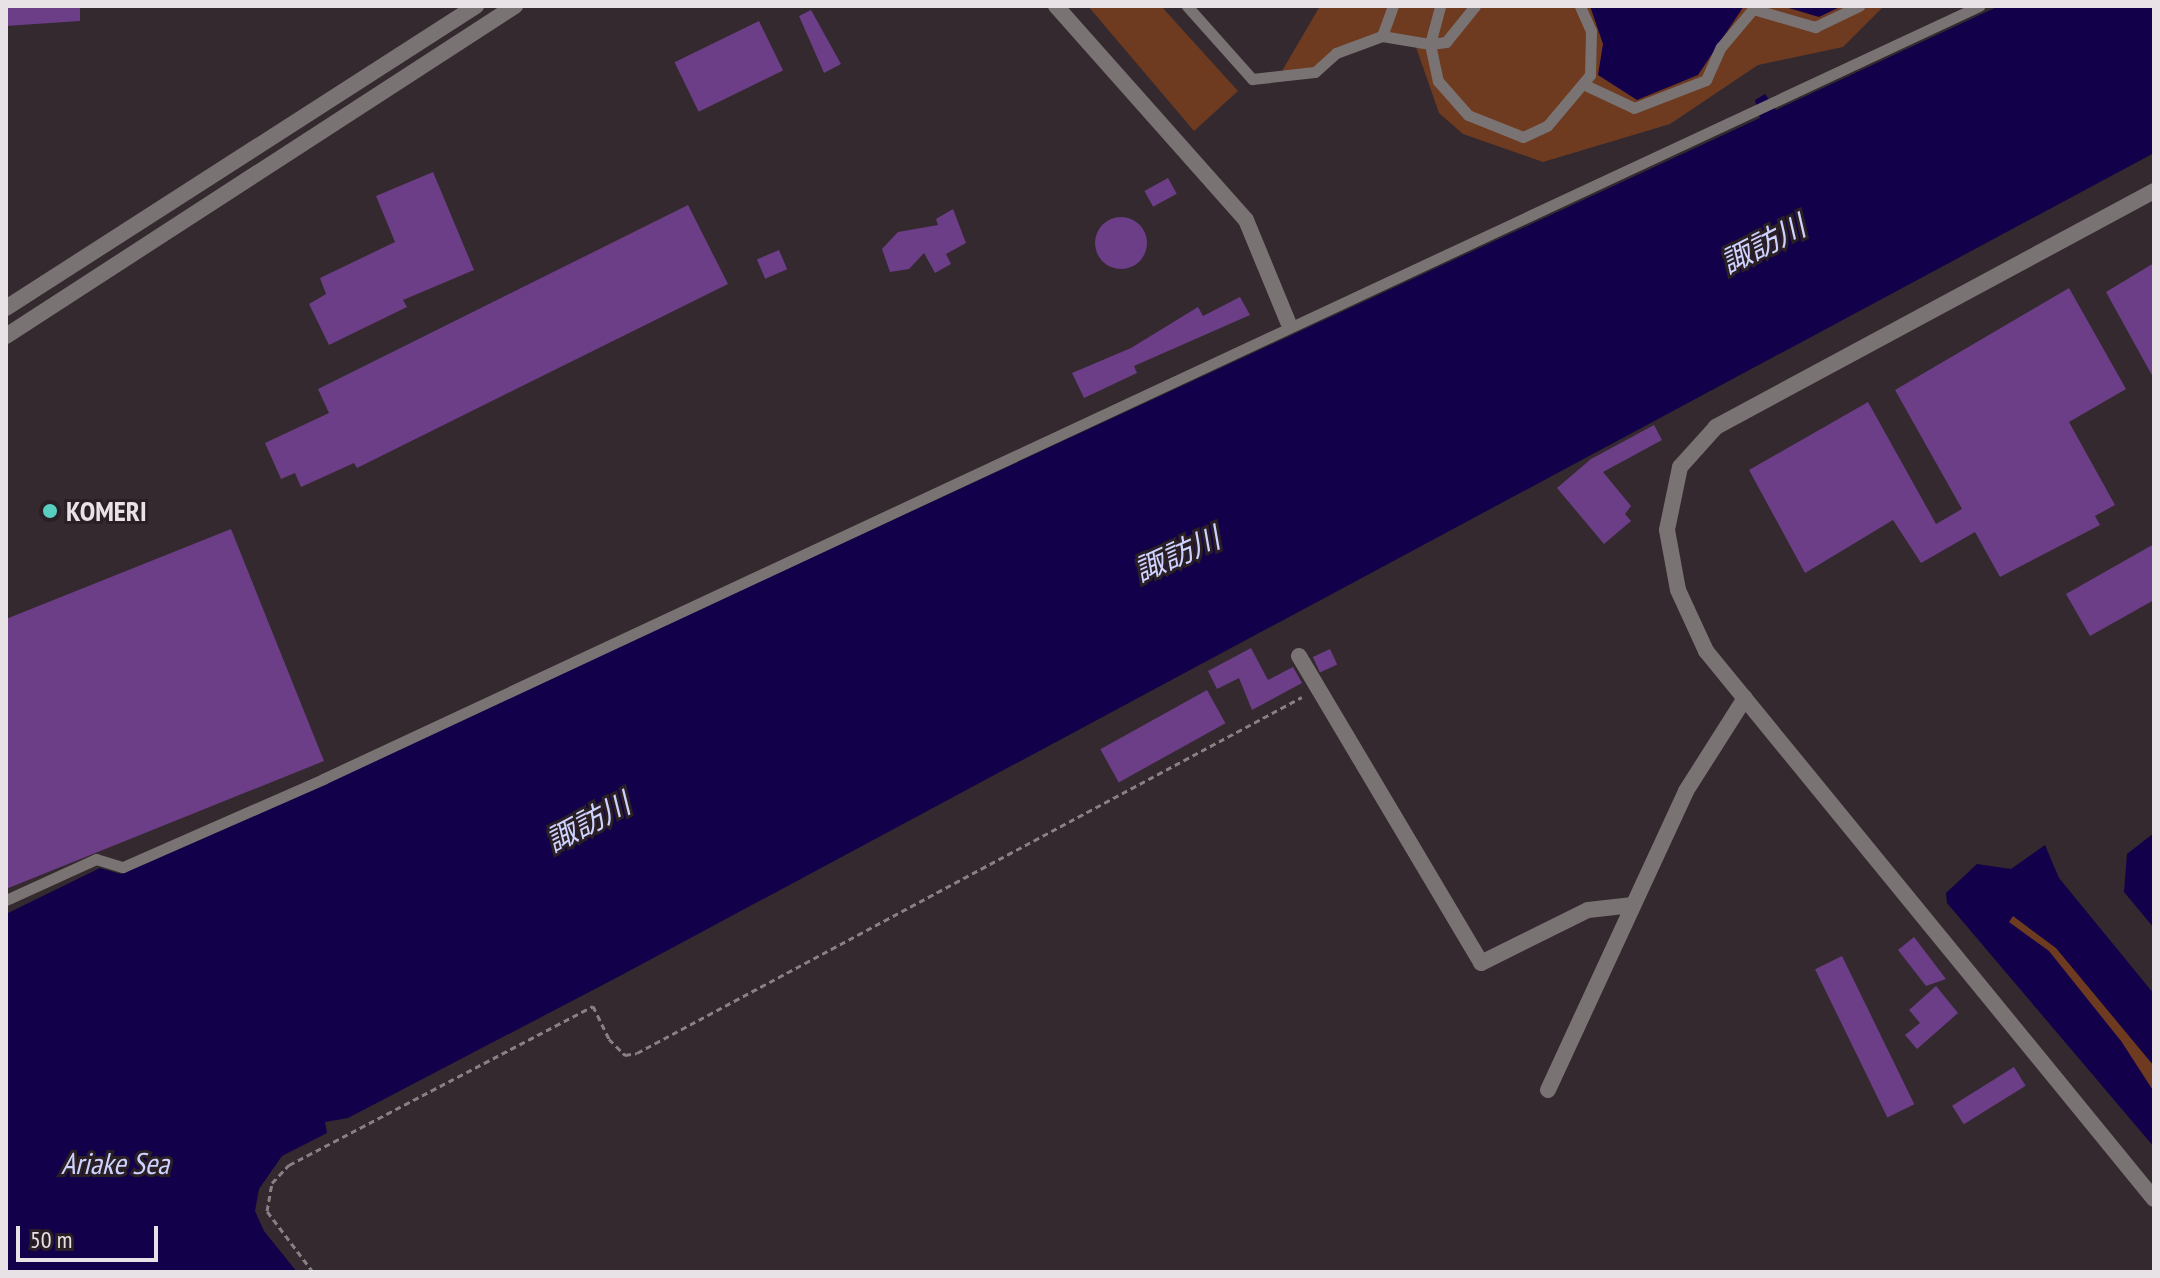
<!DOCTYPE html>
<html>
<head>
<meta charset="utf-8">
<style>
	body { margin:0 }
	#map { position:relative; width:2160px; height:1278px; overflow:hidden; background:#33292e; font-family:"PT Sans Narrow","Noto Sans JP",sans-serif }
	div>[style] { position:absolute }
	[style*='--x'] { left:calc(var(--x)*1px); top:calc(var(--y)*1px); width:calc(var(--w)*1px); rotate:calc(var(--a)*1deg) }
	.green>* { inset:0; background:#6e3b21 }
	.water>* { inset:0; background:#12004a }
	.building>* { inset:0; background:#6c3e87; transform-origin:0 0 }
	.round { border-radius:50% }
	.path>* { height:3px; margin-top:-1.5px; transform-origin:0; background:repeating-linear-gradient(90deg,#888084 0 6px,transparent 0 10px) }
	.service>* { height:11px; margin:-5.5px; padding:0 5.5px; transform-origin:5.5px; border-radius:5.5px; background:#7a7373 }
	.minor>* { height:16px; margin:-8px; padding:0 8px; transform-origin:8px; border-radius:8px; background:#7a7373 }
	.tertiary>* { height:16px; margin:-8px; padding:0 8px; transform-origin:8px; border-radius:8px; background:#7a7373 }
	.dots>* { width:22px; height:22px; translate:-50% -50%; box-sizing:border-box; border:4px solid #291f24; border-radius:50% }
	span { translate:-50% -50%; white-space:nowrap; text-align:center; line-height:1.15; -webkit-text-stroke:6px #291f24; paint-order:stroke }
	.poi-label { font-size:28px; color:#e8e1e5; font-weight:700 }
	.left { translate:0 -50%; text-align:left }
	.water-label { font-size:30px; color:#cdd2fe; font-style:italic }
	.frame { position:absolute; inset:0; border:8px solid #e8e1e5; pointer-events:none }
	.scale { position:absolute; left:16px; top:1226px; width:142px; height:36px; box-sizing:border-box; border:4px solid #e8e1e5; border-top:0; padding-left:10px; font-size:24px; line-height:28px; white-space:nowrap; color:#e8e1e5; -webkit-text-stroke:6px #291f24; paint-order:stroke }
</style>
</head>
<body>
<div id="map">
	<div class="green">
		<div style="clip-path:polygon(1088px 6px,1161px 6px,1238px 91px,1194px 131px)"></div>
		<div style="clip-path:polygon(1320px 6px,1884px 6px,1843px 47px,1758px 65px,1670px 124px,1543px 162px,1463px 134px,1439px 113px,1416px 47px,1382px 36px,1336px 53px,1315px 72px,1282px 71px)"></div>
		<div style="clip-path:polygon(2012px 915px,2056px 948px,2154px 1066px,2154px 1092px,2121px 1041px,2008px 922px)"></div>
	</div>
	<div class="water">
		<div style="clip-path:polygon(1590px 6px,1744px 6px,1698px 75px,1637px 100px,1598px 75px,1603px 44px)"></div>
		<div style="clip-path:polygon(1782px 6px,1842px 6px,1819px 17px)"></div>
		<div style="clip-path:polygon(1999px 6px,2154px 6px,2154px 153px,616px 978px,348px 1118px,325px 1122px,327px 1133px,282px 1156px,259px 1189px,255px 1211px,264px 1231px,297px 1272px,6px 1272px,6px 914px,100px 868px,121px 874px,252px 817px,1760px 118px,1755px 100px,1765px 94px,1776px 110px)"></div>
		<div style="clip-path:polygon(2154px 833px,2154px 928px,2124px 892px,2127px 854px)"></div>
		<div style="clip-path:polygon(2045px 845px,2059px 878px,2154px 994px,2154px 1066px,2056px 948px,2013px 916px,2009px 922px,2049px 951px,2121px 1041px,2154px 1092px,2154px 1147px,1947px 903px,1946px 893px,1977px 864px,2011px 869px)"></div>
	</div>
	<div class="building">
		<div style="clip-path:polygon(6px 6px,80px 6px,80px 21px,6px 26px)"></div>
		<div style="clip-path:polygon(811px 10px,841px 64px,824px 73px,799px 16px)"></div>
		<div style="left:759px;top:21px;width:55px;height:94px;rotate:64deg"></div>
		<div style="clip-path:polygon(433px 172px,474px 270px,403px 300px,407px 307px,329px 345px,309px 304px,326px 294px,320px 278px,395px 242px,376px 196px)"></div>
		<div style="left:1168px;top:178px;width:18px;height:27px;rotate:61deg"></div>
		<div style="clip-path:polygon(688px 205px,728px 284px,357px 468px,354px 463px,301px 487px,295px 473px,281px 479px,265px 443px,329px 413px,318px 389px)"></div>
		<div style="clip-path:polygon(953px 209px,966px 243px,946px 254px,951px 264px,935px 273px,924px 253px,909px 269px,890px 272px,882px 249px,898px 232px,938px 225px,936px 219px)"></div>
		<div class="round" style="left:1095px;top:217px;width:52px;height:52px"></div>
		<div style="left:779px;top:250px;width:21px;height:24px;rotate:67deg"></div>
		<div style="clip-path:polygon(2154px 263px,2154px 379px,2106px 292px)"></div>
		<div style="clip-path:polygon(2069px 288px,2126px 389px,2069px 422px,2115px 505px,2095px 516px,2100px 525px,2000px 577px,1975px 532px,1921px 563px,1893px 520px,1805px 573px,1749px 470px,1868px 402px,1936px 524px,1962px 509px,1895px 390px)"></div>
		<div style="clip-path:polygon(1240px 297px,1250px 315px,1134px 366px,1137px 373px,1084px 398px,1072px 373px,1131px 348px,1198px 307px,1203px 316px)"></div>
		<div style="clip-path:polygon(1654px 425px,1662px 440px,1603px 472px,1631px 506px,1625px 514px,1631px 521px,1604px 544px,1557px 488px,1591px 459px)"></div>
		<div style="clip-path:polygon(231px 529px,324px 761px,6px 889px,6px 619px)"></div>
		<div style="clip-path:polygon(2154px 544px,2154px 600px,2090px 636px,2066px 594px)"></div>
		<div style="clip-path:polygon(1251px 648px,1268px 680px,1293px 667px,1302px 683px,1252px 710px,1239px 678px,1217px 689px,1208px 671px)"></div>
		<div style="left:1330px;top:649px;width:17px;height:19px;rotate:65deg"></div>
		<div style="left:1207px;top:690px;width:38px;height:122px;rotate:61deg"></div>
		<div style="clip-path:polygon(1914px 937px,1946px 979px,1926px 986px,1898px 950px)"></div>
		<div style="left:1842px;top:956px;width:165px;height:30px;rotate:64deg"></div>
		<div style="clip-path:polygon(1936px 986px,1958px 1013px,1917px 1049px,1905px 1035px,1920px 1023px,1909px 1010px)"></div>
		<div style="left:2014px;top:1067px;width:22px;height:73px;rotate:58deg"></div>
	</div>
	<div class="path">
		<div style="--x:313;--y:1272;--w:76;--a:-127"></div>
		<div style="--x:267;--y:1211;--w:28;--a:-80"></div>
		<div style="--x:272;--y:1183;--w:25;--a:-47"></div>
		<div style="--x:289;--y:1165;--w:343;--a:-27.6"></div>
		<div style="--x:593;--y:1006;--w:37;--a:64"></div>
		<div style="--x:609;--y:1039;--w:23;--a:45"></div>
		<div style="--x:625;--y:1055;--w:12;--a:-9"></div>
		<div style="--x:637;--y:1053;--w:754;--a:-28.16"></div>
	</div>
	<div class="service">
		<div style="--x:1187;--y:6;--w:98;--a:48.3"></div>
		<div style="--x:1252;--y:79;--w:63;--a:-6.3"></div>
		<div style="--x:1315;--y:72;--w:28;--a:-42"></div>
		<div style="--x:1336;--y:53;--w:49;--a:-20.3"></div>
		<div style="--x:1382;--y:36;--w:49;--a:9.5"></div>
		<div style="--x:1430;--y:44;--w:39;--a:-75"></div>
		<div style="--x:1475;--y:6;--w:46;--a:128.9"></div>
		<div style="--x:1446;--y:42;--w:16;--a:173"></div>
		<div style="--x:1430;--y:44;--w:38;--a:78"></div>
		<div style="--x:1438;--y:81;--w:45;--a:48.6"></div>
		<div style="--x:1468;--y:115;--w:59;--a:21.8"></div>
		<div style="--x:1523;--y:137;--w:26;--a:-25"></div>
		<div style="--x:1547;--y:126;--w:67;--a:-49.9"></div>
		<div style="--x:1590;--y:75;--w:44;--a:-88.7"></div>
		<div style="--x:1591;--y:31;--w:27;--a:-114"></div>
		<div style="--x:1382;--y:36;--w:32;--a:-70"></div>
		<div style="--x:1583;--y:84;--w:56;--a:25.2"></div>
		<div style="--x:1634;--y:108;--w:77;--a:-21.3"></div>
		<div style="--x:1706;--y:80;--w:36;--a:-66"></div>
		<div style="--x:1721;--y:47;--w:50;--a:-49.9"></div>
		<div style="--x:1753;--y:9;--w:65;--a:16.2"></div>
		<div style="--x:1815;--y:27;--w:49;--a:-25.5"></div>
		<div style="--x:6;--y:900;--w:99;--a:-24.5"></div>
		<div style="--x:96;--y:859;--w:28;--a:17"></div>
		<div style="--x:123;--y:867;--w:219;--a:-23.7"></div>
		<div style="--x:323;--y:779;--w:1828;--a:-25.02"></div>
	</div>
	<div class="minor">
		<div style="--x:1056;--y:6;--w:286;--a:48.4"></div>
		<div style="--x:1246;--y:220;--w:110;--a:67.6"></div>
		<div style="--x:1299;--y:656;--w:357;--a:59.3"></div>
		<div style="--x:1481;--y:963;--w:119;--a:-26.4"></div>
		<div style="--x:1588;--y:910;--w:45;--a:-6.3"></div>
		<div style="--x:1548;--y:1090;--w:329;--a:-65.2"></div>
		<div style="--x:1686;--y:791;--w:110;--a:-57.6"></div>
	</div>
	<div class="tertiary">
		<div style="--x:2154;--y:191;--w:498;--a:151.7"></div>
		<div style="--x:1716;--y:427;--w:54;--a:132"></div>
		<div style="--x:1680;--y:467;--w:64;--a:101.7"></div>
		<div style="--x:1667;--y:530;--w:61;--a:79.6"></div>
		<div style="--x:1678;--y:590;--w:67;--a:65.3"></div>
		<div style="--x:1706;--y:651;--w:708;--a:50.73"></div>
		<div style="--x:6;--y:308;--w:559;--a:-32.72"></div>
		<div style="--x:6;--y:336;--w:607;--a:-32.96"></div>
	</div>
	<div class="dots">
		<div style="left:50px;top:511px;background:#58cec0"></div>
	</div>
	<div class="poi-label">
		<span class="left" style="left:66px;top:511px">KOMERI</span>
	</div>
	<div class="water-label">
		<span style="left:1763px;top:244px;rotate:-27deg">諏訪川</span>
		<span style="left:1177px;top:554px;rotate:-24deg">諏訪川</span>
		<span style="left:588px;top:822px;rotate:-28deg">諏訪川</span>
		<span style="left:115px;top:1163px">Ariake Sea</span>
	</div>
	<div class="frame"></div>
	<div class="scale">50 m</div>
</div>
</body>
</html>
